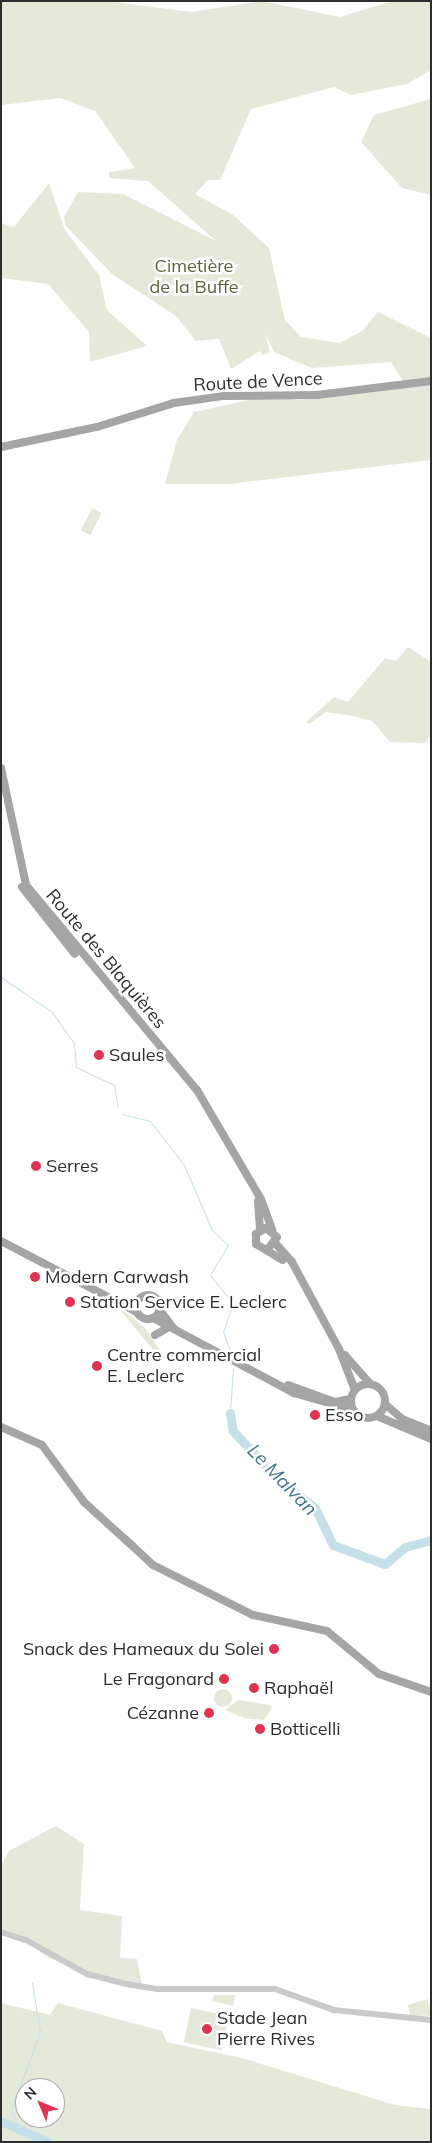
<!DOCTYPE html>
<html>
<head>
<meta charset="utf-8">
<style>
	body { margin:0 }
	#map { position:relative; width:432px; height:2143px; overflow:hidden; background:#fff; font-family:Mulish,sans-serif }
	div>[style] { position:absolute }
	[style*='--x'] { left:calc(var(--x)*1px); top:calc(var(--y)*1px); width:calc(var(--w)*1px); rotate:calc(var(--a)*1deg) }
	.green>* { inset:0; background:#e4eada; transform-origin:0 0 }
	.round { border-radius:50% }
	.stream>* { height:1px; margin:-0.5px; padding:0 0.5px; transform-origin:0.5px; border-radius:0.5px; background:#c6e0ea }
	.river>* { height:9px; margin:-4.5px; padding:0 4.5px; transform-origin:4.5px; border-radius:4.5px; background:#c6e0ea }
	.minor>* { height:6px; margin:-3px; padding:0 3px; transform-origin:3px; border-radius:3px; background:#cacaca }
	.major>* { height:8px; margin:-4px; padding:0 4px; transform-origin:4px; border-radius:4px; background:#a5a5a5 }
	.major>.ring { margin:-4px; padding:0; box-sizing:content-box; background:none; border:8px solid #a5a5a5; border-radius:50% }
	.dots>* { width:14px; height:14px; translate:-50% -50%; box-sizing:border-box; border:2px solid #fff; border-radius:50% }
	span { translate:-50% -50%; white-space:nowrap; text-align:center; line-height:1.15; -webkit-text-stroke:5px #fff; paint-order:stroke }
	.park-label { font-size:18px; color:#54673b }
	.street-label { font-size:18px; color:#2d2d2d }
	.poi-label { font-size:18px; color:#2d2d2d }
	.left { translate:0 -50%; text-align:left }
	.right { translate:-100% -50%; text-align:right }
	.water-label { font-size:19px; color:#3d768c; font-style:italic }
	.frame { position:absolute; inset:0; border:2px solid #2d2d2d; pointer-events:none }
	.north { position:absolute; left:15px; top:2078px; width:50px; height:50px; box-sizing:border-box; background:#fff; border:1px solid #ababab; border-radius:50%; rotate:315deg; font-size:14px; font-weight:700; line-height:20px; text-align:center; color:#2d2d2d }
	.north::after { content:''; display:block; margin:auto; width:18px; height:22px; background:#e03251; clip-path:polygon(50% 0,100% 100%,50% 72%,0 100%) }
</style>
</head>
<body>
<div id="map">
	<div class="green">
		<div style="clip-path:polygon(1px 1px,108px 1px,191px 12px,262px 1px,340px 17px,392px 1px,431px 1px,431px 70px,407px 84px,351px 95px,334px 87px,251px 109px,220px 180px,208px 180px,195px 194px,233px 215px,269px 248px,285px 320px,301px 337px,340px 343px,362px 331px,378px 312px,431px 338px,431px 460px,228px 484px,165px 484px,177px 440px,194px 412px,263px 397px,301px 400px,378px 392px,404px 383px,391px 362px,312px 368px,274px 352px,265px 333px,270px 352px,263px 355px,260px 351px,231px 369px,219px 339px,196px 341px,176px 316px,112px 274px,65px 225px,64px 217px,78px 192px,123px 194px,216px 241px,148px 181px,109px 178px,109px 172px,135px 168px,95px 111px,60px 98px,1px 105px)"></div>
		<div style="clip-path:polygon(431px 99px,431px 195px,402px 188px,361px 142px,374px 115px)"></div>
		<div style="clip-path:polygon(49px 183px,65px 230px,99px 275px,107px 310px,147px 346px,90px 362px,89px 332px,48px 284px,1px 278px,1px 223px,14px 227px)"></div>
		<div style="left:92px;top:508px;width:11px;height:25px;rotate:27deg"></div>
		<div style="clip-path:polygon(408px 647px,431px 662px,431px 735px,425px 743px,390px 742px,372px 721px,353px 716px,326px 712px,309px 724px,306px 722px,334px 697px,348px 702px,385px 658px,396px 661px)"></div>
		<div style="clip-path:polygon(116px 1305px,145px 1328px,160px 1350px,158px 1356px)"></div>
		<div class="round" style="left:214px;top:1689px;width:18px;height:18px"></div>
		<div style="clip-path:polygon(238px 1700px,270px 1705px,272px 1708px,264px 1720px,244px 1718px,225px 1710px)"></div>
		<div style="clip-path:polygon(56px 1826px,84px 1844px,80px 1910px,122px 1916px,120px 1958px,137px 1959px,142px 1985px,95px 1976px,49px 1958px,14px 1933px,1px 1930px,1px 1866px,9px 1851px)"></div>
		<div style="clip-path:polygon(214px 1995px,235px 1995px,233px 2006px,212px 2001px)"></div>
		<div style="clip-path:polygon(428px 1999px,431px 2016px,410px 2015px,408px 2005px)"></div>
		<div style="clip-path:polygon(evenodd,1px 2003px,50px 2015px,58px 2003px,162px 2031px,167px 2042px,242px 2058px,395px 2105px,431px 2109px,431px 2142px,1px 2142px,1px 2003px,25px 2088px,55px 2088px,55px 2118px,25px 2118px,25px 2088px)"></div>
		<div style="left:191px;top:2008px;width:39px;height:35px;rotate:12deg"></div>
	</div>
	<div class="stream">
		<div style="--x:1;--y:977;--w:62;--a:34.5"></div>
		<div style="--x:52;--y:1012;--w:39;--a:55"></div>
		<div style="--x:74;--y:1044;--w:23;--a:85"></div>
		<div style="--x:76;--y:1067;--w:42;--a:25.3"></div>
		<div style="--x:114;--y:1085;--w:22;--a:80"></div>
		<div style="--x:122;--y:1114;--w:29;--a:14"></div>
		<div style="--x:150;--y:1121;--w:56;--a:52.3"></div>
		<div style="--x:184;--y:1165;--w:71;--a:66.7"></div>
		<div style="--x:212;--y:1230;--w:22;--a:43"></div>
		<div style="--x:228;--y:1245;--w:35;--a:121"></div>
		<div style="--x:210;--y:1275;--w:36;--a:51"></div>
		<div style="--x:233;--y:1303;--w:31;--a:109"></div>
		<div style="--x:223;--y:1332;--w:25;--a:69"></div>
		<div style="--x:230;--y:1413;--w:45;--a:-86.2"></div>
		<div style="--x:19;--y:2128;--w:20;--a:-114"></div>
		<div style="--x:11;--y:2110;--w:83;--a:-69.6"></div>
		<div style="--x:40;--y:2032;--w:50;--a:-99.3"></div>
	</div>
	<div class="river">
		<div style="--x:230;--y:1413;--w:18;--a:81"></div>
		<div style="--x:233;--y:1431;--w:59;--a:47.1"></div>
		<div style="--x:273;--y:1474;--w:54;--a:39"></div>
		<div style="--x:315;--y:1508;--w:41;--a:64.1"></div>
		<div style="--x:333;--y:1545;--w:55;--a:20.1"></div>
		<div style="--x:385;--y:1564;--w:26;--a:-40"></div>
		<div style="--x:405;--y:1547;--w:27;--a:-15"></div>
		<div style="--x:1;--y:2121;--w:51;--a:24.1"></div>
	</div>
	<div class="minor">
		<div style="--x:1;--y:1932;--w:26;--a:18"></div>
		<div style="--x:26;--y:1940;--w:70;--a:29.1"></div>
		<div style="--x:87;--y:1974;--w:40;--a:14.4"></div>
		<div style="--x:126;--y:1984;--w:33;--a:9"></div>
		<div style="--x:159;--y:1989;--w:116;--a:0"></div>
		<div style="--x:275;--y:1989;--w:63;--a:19.6"></div>
		<div style="--x:334;--y:2010;--w:98;--a:5.9"></div>
	</div>
	<div class="major">
		<div style="--x:1;--y:447;--w:98;--a:-11.8"></div>
		<div style="--x:97;--y:427;--w:81;--a:-17.3"></div>
		<div style="--x:174;--y:403;--w:49;--a:-8.1"></div>
		<div style="--x:223;--y:396;--w:94;--a:-0.6"></div>
		<div style="--x:317;--y:395;--w:115;--a:-7"></div>
		<div style="--x:1;--y:768;--w:120;--a:77.9"></div>
		<div style="--x:26;--y:885;--w:267;--a:50.2"></div>
		<div style="--x:197;--y:1090;--w:126;--a:59.6"></div>
		<div style="--x:261;--y:1199;--w:33;--a:70"></div>
		<div style="--x:22;--y:887;--w:85;--a:51.7"></div>
		<div style="--x:258;--y:1201;--w:28;--a:86"></div>
		<div style="--x:1;--y:1241;--w:153;--a:27.6"></div>
		<div style="--x:276;--y:1244;--w:24;--a:48"></div>
		<div style="--x:292;--y:1262;--w:99;--a:61.6"></div>
		<div style="--x:339;--y:1349;--w:44;--a:68.7"></div>
		<div style="--x:267;--y:1250;--w:16;--a:-52"></div>
		<div style="--x:277;--y:1237;--w:14;--a:-141"></div>
		<div style="--x:266;--y:1228;--w:12;--a:149"></div>
		<div style="--x:256;--y:1234;--w:10;--a:90"></div>
		<div style="--x:256;--y:1244;--w:31;--a:31"></div>
		<div class="ring" style="left:136px;top:1295px;width:16px;height:16px"></div>
		<div style="--x:159;--y:1309;--w:25;--a:53"></div>
		<div style="--x:153;--y:1318;--w:160;--a:28"></div>
		<div style="--x:294;--y:1393;--w:61;--a:16.1"></div>
		<div style="--x:155;--y:1335;--w:16;--a:-30"></div>
		<div style="--x:345;--y:1355;--w:38;--a:49"></div>
		<div class="ring" style="left:351px;top:1384px;width:26px;height:26px"></div>
		<div style="--x:288;--y:1385;--w:50;--a:19.9"></div>
		<div style="--x:335;--y:1402;--w:16;--a:-11"></div>
		<div style="--x:385;--y:1404;--w:23;--a:41"></div>
		<div style="--x:402;--y:1419;--w:31;--a:22"></div>
		<div style="--x:377;--y:1416;--w:59;--a:23.1"></div>
		<div style="--x:1;--y:1427;--w:45;--a:23.7"></div>
		<div style="--x:42;--y:1445;--w:71;--a:53.6"></div>
		<div style="--x:84;--y:1502;--w:61;--a:42.3"></div>
		<div style="--x:125;--y:1539;--w:38;--a:43"></div>
		<div style="--x:153;--y:1565;--w:112;--a:26.6"></div>
		<div style="--x:253;--y:1615;--w:76;--a:12.2"></div>
		<div style="--x:327;--y:1631;--w:67;--a:39.6"></div>
		<div style="--x:379;--y:1674;--w:55;--a:19.1"></div>
	</div>
	<div class="dots">
		<div style="left:99px;top:1055px;background:#e03251"></div>
		<div style="left:36px;top:1166px;background:#e03251"></div>
		<div style="left:35px;top:1277px;background:#e03251"></div>
		<div style="left:70px;top:1302px;background:#e03251"></div>
		<div style="left:97px;top:1366px;background:#e03251"></div>
		<div style="left:315px;top:1415px;background:#e03251"></div>
		<div style="left:274px;top:1649px;background:#e03251"></div>
		<div style="left:224px;top:1679px;background:#e03251"></div>
		<div style="left:254px;top:1688px;background:#e03251"></div>
		<div style="left:209px;top:1713px;background:#e03251"></div>
		<div style="left:260px;top:1729px;background:#e03251"></div>
		<div style="left:207px;top:2029px;background:#e03251"></div>
	</div>
	<div class="park-label">
		<span style="left:194px;top:277px">Cimetière<br>de la Buffe</span>
	</div>
	<div class="street-label">
		<span style="left:258px;top:382px;rotate:-3deg">Route de Vence</span>
		<span style="left:106px;top:959px;rotate:50deg">Route des Blaquières</span>
	</div>
	<div class="poi-label">
		<span class="left" style="left:109px;top:1055px">Saules</span>
		<span class="left" style="left:46px;top:1166px">Serres</span>
		<span class="left" style="left:45px;top:1277px">Modern Carwash</span>
		<span class="left" style="left:80px;top:1302px">Station Service E. Leclerc</span>
		<span class="left" style="left:107px;top:1366px">Centre commercial<br>E. Leclerc</span>
		<span class="left" style="left:325px;top:1415px">Esso</span>
		<span class="right" style="left:264px;top:1649px">Snack des Hameaux du Solei</span>
		<span class="right" style="left:214px;top:1679px">Le Fragonard</span>
		<span class="left" style="left:264px;top:1688px">Raphaël</span>
		<span class="right" style="left:199px;top:1713px">Cézanne</span>
		<span class="left" style="left:270px;top:1729px">Botticelli</span>
		<span class="left" style="left:217px;top:2029px">Stade Jean<br>Pierre Rives</span>
	</div>
	<div class="water-label">
		<span style="left:282px;top:1480px;rotate:46deg">Le Malvan</span>
	</div>
	<div class="frame"></div>
	<div class="north">N</div>
</div>
</body>
</html>
